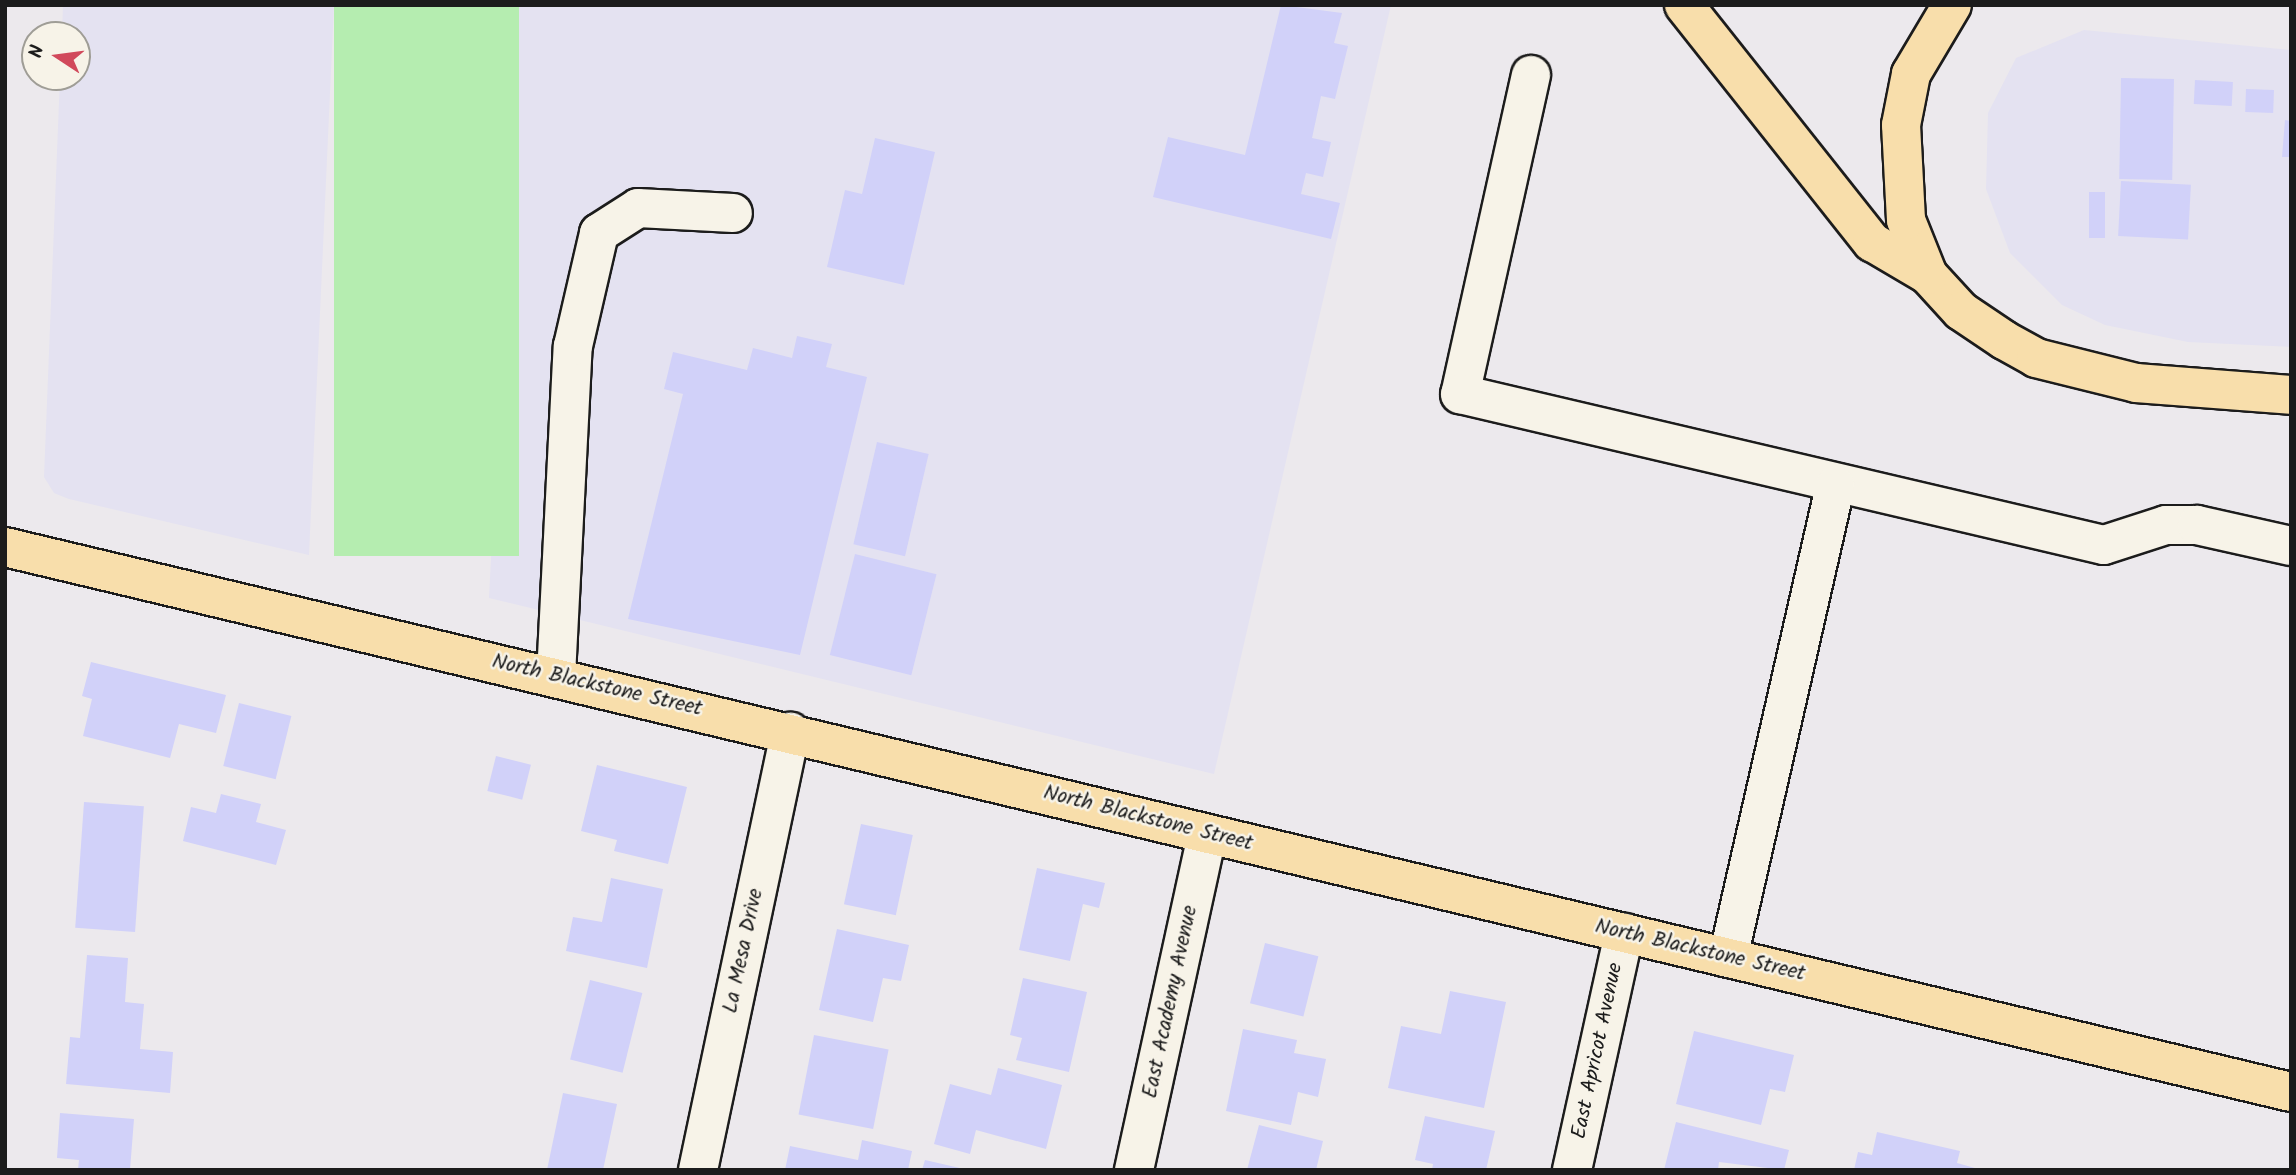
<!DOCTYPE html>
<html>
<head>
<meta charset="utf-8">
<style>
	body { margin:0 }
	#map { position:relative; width:2296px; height:1175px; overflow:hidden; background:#ece9ed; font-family:Kalam,sans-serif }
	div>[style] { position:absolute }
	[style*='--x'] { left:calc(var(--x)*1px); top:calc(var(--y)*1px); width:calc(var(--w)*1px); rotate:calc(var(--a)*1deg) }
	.built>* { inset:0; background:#e4e2f1 }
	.green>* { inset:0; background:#b5edb0; transform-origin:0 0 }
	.building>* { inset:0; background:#d1d1f9; transform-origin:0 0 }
	.roads { filter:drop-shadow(2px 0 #1c1c1c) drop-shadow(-2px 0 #1c1c1c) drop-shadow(0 2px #1c1c1c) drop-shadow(0 -2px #1c1c1c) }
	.minor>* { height:38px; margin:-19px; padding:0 19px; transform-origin:19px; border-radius:19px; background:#f7f3e8 }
	.major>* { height:38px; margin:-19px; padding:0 19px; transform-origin:19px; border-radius:19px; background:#f8deab }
	.highway>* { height:38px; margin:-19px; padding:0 19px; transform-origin:19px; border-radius:19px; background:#f8deab }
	span { translate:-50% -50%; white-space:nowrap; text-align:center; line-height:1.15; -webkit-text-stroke:5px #f7f3e8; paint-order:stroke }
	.street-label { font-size:21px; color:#1c1c1c }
	.frame { position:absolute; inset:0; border:7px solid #1c1c1c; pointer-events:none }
	.north { position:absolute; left:21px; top:21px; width:70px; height:70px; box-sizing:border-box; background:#f7f3e8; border:2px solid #9f9d96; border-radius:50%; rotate:283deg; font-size:19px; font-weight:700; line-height:28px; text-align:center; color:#1c1c1c }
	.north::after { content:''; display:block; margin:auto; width:24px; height:32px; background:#d1495b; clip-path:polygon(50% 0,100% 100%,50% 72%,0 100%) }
</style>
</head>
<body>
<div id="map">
	<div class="built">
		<div style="clip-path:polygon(63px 5px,334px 5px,309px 555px,69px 499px,54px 493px,44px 477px,60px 77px,77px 77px,77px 35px,62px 35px)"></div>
		<div style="clip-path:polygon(519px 5px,1391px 5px,1214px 774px,489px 598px)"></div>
		<div style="clip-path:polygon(2084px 30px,2291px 50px,2291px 347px,2188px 342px,2105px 325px,2062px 305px,2010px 253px,1986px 189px,1988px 113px,2016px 58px)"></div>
	</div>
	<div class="green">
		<div style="left:334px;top:5px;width:185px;height:551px"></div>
	</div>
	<div class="building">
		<div style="clip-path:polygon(1281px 5px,1342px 13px,1334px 43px,1348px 46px,1335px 99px,1321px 96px,1312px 138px,1331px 142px,1323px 177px,1306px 173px,1301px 194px,1340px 203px,1331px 239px,1153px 197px,1168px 137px,1245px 155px)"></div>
		<div style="left:2121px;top:78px;width:53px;height:101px;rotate:1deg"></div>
		<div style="left:2195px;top:80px;width:38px;height:24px;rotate:3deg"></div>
		<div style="left:2246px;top:89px;width:28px;height:23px;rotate:2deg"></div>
		<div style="clip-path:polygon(2285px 120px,2291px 121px,2291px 157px,2282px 157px)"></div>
		<div style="clip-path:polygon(875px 138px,935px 152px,904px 285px,827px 267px,845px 190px,862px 194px)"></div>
		<div style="left:2121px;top:181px;width:70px;height:55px;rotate:3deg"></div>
		<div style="left:2089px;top:192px;width:16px;height:46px"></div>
		<div style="clip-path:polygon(797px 336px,832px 344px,826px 367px,867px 377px,800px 655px,628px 619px,683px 394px,664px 389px,673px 352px,747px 370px,753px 348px,792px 358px)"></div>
		<div style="left:877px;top:442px;width:53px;height:105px;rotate:13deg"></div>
		<div style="left:855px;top:554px;width:84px;height:104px;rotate:14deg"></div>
		<div style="clip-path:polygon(91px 662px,226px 695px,216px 733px,179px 724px,170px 758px,83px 736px,92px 699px,82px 696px)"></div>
		<div style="left:239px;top:703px;width:54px;height:65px;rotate:14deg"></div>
		<div style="left:496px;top:756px;width:36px;height:36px;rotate:14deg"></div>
		<div style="clip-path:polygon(597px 765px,687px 787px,668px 864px,614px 851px,617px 840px,581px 831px)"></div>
		<div style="clip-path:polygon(221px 794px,261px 804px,256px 822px,286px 830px,276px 865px,183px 841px,191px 807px,216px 813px)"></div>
		<div style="left:84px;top:802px;width:60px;height:126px;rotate:4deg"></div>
		<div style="left:861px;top:824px;width:53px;height:82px;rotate:12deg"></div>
		<div style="clip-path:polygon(1037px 868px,1105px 883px,1099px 908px,1083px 904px,1070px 961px,1019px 950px)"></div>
		<div style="clip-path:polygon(611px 878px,663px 889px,647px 968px,566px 951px,573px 917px,602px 922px)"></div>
		<div style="clip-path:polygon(837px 929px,909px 945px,901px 981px,883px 978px,873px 1022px,819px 1010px)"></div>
		<div style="left:1265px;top:943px;width:55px;height:62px;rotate:14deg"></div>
		<div style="clip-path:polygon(87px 955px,128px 958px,125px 1002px,144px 1004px,140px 1049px,173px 1052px,170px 1093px,66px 1084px,70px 1037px,80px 1038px)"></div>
		<div style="clip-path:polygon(1023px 978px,1087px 992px,1069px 1072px,1016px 1060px,1022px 1038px,1010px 1035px)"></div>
		<div style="left:590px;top:980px;width:54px;height:82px;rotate:14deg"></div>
		<div style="clip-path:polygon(1450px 991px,1506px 1002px,1484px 1108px,1388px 1088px,1401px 1026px,1441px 1034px)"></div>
		<div style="clip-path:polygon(1243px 1029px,1297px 1040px,1294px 1053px,1326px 1059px,1318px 1097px,1298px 1092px,1291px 1125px,1226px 1111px)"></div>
		<div style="clip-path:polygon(1694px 1031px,1794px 1055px,1785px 1092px,1770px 1089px,1761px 1125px,1676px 1104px)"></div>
		<div style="left:814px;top:1035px;width:76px;height:81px;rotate:11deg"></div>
		<div style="clip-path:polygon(998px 1068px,1062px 1085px,1046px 1149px,976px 1130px,970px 1154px,934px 1144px,950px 1084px,991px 1095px)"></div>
		<div style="clip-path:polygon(563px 1093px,617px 1104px,603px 1170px,547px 1170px)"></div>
		<div style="clip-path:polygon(60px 1113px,134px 1119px,130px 1170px,78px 1170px,79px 1160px,57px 1158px)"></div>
		<div style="clip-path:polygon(1425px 1116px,1495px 1131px,1486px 1170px,1432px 1170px,1433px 1164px,1415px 1160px)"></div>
		<div style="clip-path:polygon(1676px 1122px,1789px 1150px,1784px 1170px,1719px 1162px,1718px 1170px,1664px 1170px)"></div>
		<div style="clip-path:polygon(1259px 1125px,1323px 1141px,1316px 1170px,1247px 1170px)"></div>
		<div style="clip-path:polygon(1877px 1132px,1960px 1151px,1957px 1163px,1982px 1170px,1854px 1170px,1858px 1152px,1872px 1155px)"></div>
		<div style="clip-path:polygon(862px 1140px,912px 1151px,908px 1170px,785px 1170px,790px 1146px,858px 1160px)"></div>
		<div style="clip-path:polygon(925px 1160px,964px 1169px,964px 1170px,922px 1170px)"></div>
	</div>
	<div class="roads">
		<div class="minor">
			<div style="--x:1531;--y:75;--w:327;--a:102.5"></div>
			<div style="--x:1460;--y:394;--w:661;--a:13.2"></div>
			<div style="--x:2104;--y:545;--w:65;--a:-17.9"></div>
			<div style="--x:2166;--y:525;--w:31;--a:0"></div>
			<div style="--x:2197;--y:525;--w:96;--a:12.6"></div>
			<div style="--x:556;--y:676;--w:330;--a:-87.1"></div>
			<div style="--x:573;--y:346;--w:116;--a:-77"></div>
			<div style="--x:599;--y:233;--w:46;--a:-32.7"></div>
			<div style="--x:638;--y:208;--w:95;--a:3"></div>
			<div style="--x:1728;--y:958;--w:484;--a:-77.2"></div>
			<div style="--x:698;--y:1170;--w:448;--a:-78.1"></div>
			<div style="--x:1134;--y:1170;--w:344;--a:-77.7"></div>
			<div style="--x:1572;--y:1170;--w:243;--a:-77.6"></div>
		</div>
		<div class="major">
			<div style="--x:5;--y:547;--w:2350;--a:13.41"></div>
		</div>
		<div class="highway">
			<div style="--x:1684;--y:5;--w:303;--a:51.6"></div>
			<div style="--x:1872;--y:242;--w:65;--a:30.5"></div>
			<div style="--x:1928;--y:275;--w:49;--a:47.5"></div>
			<div style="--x:1961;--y:311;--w:52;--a:34"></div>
			<div style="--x:2004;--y:340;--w:37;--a:29"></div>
			<div style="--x:2036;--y:358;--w:103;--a:14"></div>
			<div style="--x:2136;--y:383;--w:155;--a:4.4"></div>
			<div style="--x:1928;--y:275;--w:59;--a:-111.8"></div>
			<div style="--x:1906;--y:220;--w:95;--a:-93"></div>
			<div style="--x:1901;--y:125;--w:52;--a:-78.9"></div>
			<div style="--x:1911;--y:74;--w:80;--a:-59.3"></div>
		</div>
	</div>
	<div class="street-label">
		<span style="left:597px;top:686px;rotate:13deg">North Blackstone Street</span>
		<span style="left:1148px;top:819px;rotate:14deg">North Blackstone Street</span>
		<span style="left:744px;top:951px;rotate:-78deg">La Mesa Drive</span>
		<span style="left:1700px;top:951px;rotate:13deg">North Blackstone Street</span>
		<span style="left:1171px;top:1002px;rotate:-78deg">East Academy Avenue</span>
		<span style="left:1598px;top:1051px;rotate:-78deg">East Apricot Avenue</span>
	</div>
	<div class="frame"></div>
	<div class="north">N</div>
</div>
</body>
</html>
